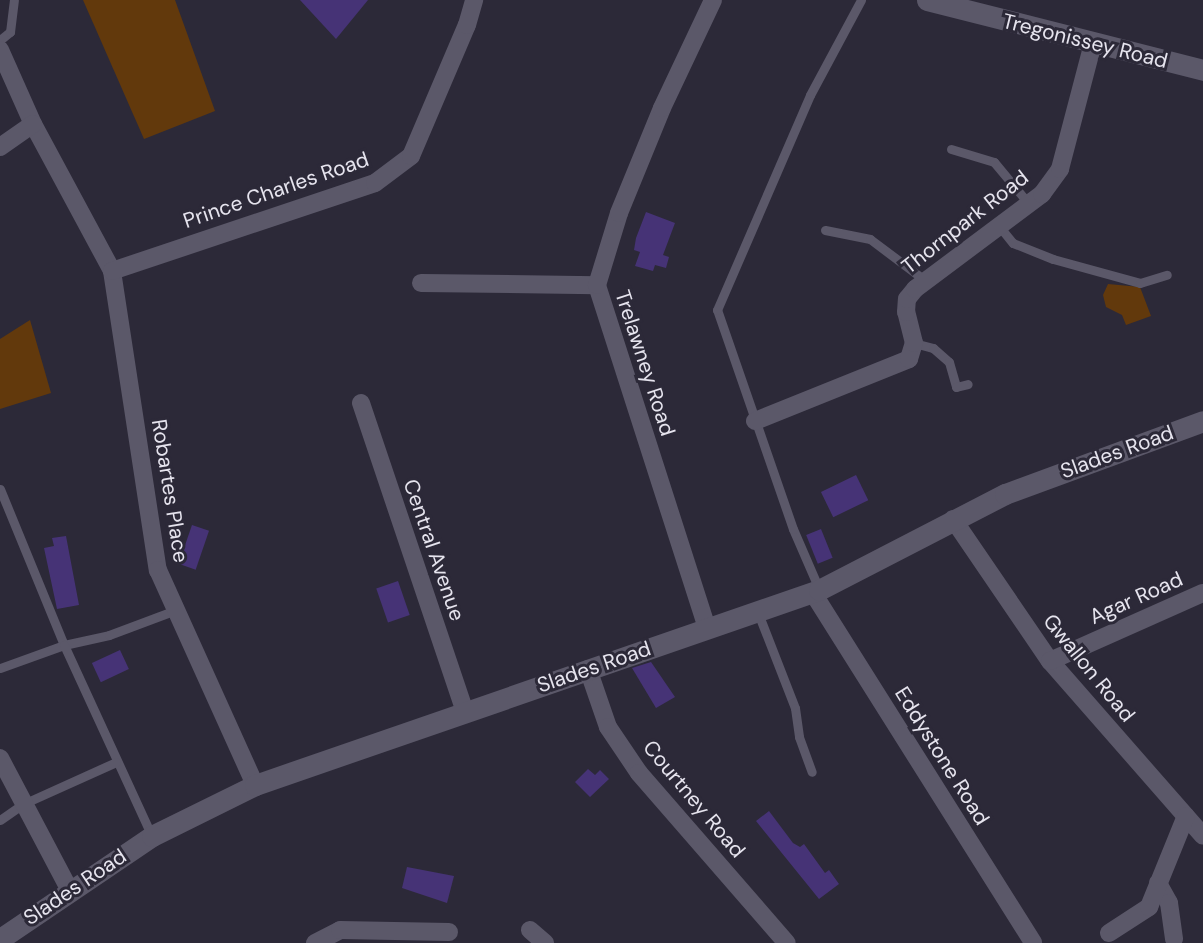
<!DOCTYPE html>
<html>
<head>
<meta charset="utf-8">
<style>
	body { margin:0 }
	#map { position:relative; width:1203px; height:943px; overflow:hidden; background:#2c2938; font-family:"DM Sans",sans-serif }
	div>[style] { position:absolute }
	[style*='--x'] { left:calc(var(--x)*1px); top:calc(var(--y)*1px); width:calc(var(--w)*1px); rotate:calc(var(--a)*1deg) }
	.green>* { inset:0; background:#62390c }
	.building>* { inset:0; background:#463376; transform-origin:0 0 }
	.service>* { height:9px; margin:-4.5px; padding:0 4.5px; transform-origin:4.5px; border-radius:4.5px; background:#5b5869 }
	.minor>* { height:18px; margin:-9px; padding:0 9px; transform-origin:9px; border-radius:9px; background:#5b5869 }
	.tertiary>* { height:21px; margin:-10.5px; padding:0 10.5px; transform-origin:10.5px; border-radius:10.5px; background:#5b5869 }
	span { translate:-50% -50%; white-space:nowrap; text-align:center; line-height:1.15; -webkit-text-stroke:6px #2c2938; paint-order:stroke }
	.street-label { font-size:21px; color:#e6e4ee }
</style>
</head>
<body>
<div id="map">
	<div class="green">
		<div style="clip-path:polygon(83px 0,175px 0,215px 111px,144px 139px)"></div>
		<div style="clip-path:polygon(1108px 284px,1140px 287px,1151px 316px,1126px 325px,1122px 315px,1106px 307px,1103px 295px)"></div>
		<div style="clip-path:polygon(30px 320px,51px 393px,0 409px,0 339px)"></div>
	</div>
	<div class="building">
		<div style="clip-path:polygon(300px 0,368px 0,336px 39px)"></div>
		<div style="clip-path:polygon(646px 212px,675px 223px,663px 255px,669px 257px,666px 268px,655px 265px,653px 271px,635px 266px,640px 252px,634px 250px,636px 238px)"></div>
		<div style="left:856px;top:475px;width:28px;height:39px;rotate:64deg"></div>
		<div style="left:192px;top:525px;width:18px;height:41px;rotate:19deg"></div>
		<div style="left:821px;top:529px;width:31px;height:16px;rotate:68deg"></div>
		<div style="clip-path:polygon(66px 536px,79px 605px,57px 609px,44px 548px,54px 546px,52px 538px)"></div>
		<div style="left:398px;top:581px;width:36px;height:23px;rotate:71deg"></div>
		<div style="left:120px;top:650px;width:21px;height:31px;rotate:65deg"></div>
		<div style="clip-path:polygon(651px 662px,675px 697px,656px 708px,632px 668px)"></div>
		<div style="clip-path:polygon(588px 769px,595px 775px,600px 770px,609px 779px,590px 797px,575px 782px)"></div>
		<div style="clip-path:polygon(769px 811px,793px 843px,800px 847px,804px 844px,825px 873px,829px 870px,839px 884px,819px 899px,756px 821px)"></div>
		<div style="clip-path:polygon(407px 867px,454px 876px,447px 903px,402px 888px)"></div>
	</div>
	<div class="service">
		<div style="--x:0;--y:40;--w:13;--a:-39"></div>
		<div style="--x:10;--y:32;--w:32;--a:-83"></div>
		<div style="--x:951;--y:149;--w:45;--a:16.8"></div>
		<div style="--x:994;--y:162;--w:55;--a:50.2"></div>
		<div style="--x:999;--y:226;--w:22;--a:51"></div>
		<div style="--x:1013;--y:243;--w:43;--a:21.8"></div>
		<div style="--x:1053;--y:259;--w:90;--a:15.4"></div>
		<div style="--x:1140;--y:283;--w:28;--a:-17"></div>
		<div style="--x:825;--y:230;--w:46;--a:11.3"></div>
		<div style="--x:870;--y:239;--w:70;--a:36.9"></div>
		<div style="--x:914;--y:343;--w:20;--a:15"></div>
		<div style="--x:933;--y:348;--w:21;--a:41"></div>
		<div style="--x:949;--y:362;--w:26;--a:74"></div>
		<div style="--x:956;--y:387;--w:12;--a:-14"></div>
		<div style="--x:0;--y:489;--w:169;--a:67.7"></div>
		<div style="--x:64;--y:645;--w:46;--a:-12.5"></div>
		<div style="--x:109;--y:635;--w:72;--a:-20.5"></div>
		<div style="--x:819;--y:589;--w:65;--a:-113.4"></div>
		<div style="--x:793;--y:529;--w:232;--a:-109.1"></div>
		<div style="--x:717;--y:310;--w:234;--a:-66.6"></div>
		<div style="--x:810;--y:95;--w:108;--a:-61.8"></div>
		<div style="--x:758;--y:613;--w:102;--a:68.7"></div>
		<div style="--x:795;--y:708;--w:29;--a:82"></div>
		<div style="--x:799;--y:737;--w:37;--a:70"></div>
		<div style="--x:0;--y:668;--w:68;--a:-19.8"></div>
		<div style="--x:64;--y:645;--w:210;--a:65.3"></div>
		<div style="--x:0;--y:820;--w:28;--a:-35"></div>
		<div style="--x:23;--y:804;--w:102;--a:-24.3"></div>
	</div>
	<div class="minor">
		<div style="--x:0;--y:50;--w:81;--a:66"></div>
		<div style="--x:33;--y:124;--w:167;--a:61.7"></div>
		<div style="--x:112;--y:271;--w:303;--a:81.3"></div>
		<div style="--x:158;--y:570;--w:236;--a:65.7"></div>
		<div style="--x:0;--y:147;--w:40;--a:-34.9"></div>
		<div style="--x:112;--y:271;--w:277;--a:-18.5"></div>
		<div style="--x:375;--y:183;--w:45;--a:-36.9"></div>
		<div style="--x:411;--y:156;--w:142;--a:-66.9"></div>
		<div style="--x:467;--y:25;--w:26;--a:-74"></div>
		<div style="--x:421;--y:283;--w:176;--a:0.7"></div>
		<div style="--x:361;--y:403;--w:326;--a:71.4"></div>
		<div style="--x:755;--y:421;--w:166;--a:-21.9"></div>
		<div style="--x:909;--y:359;--w:17;--a:-73"></div>
		<div style="--x:914;--y:343;--w:32;--a:-104"></div>
		<div style="--x:906;--y:312;--w:13;--a:-86"></div>
		<div style="--x:907;--y:299;--w:13;--a:-51"></div>
		<div style="--x:915;--y:289;--w:159;--a:-36.8"></div>
		<div style="--x:1042;--y:194;--w:31;--a:-54"></div>
		<div style="--x:1060;--y:169;--w:130;--a:-75.3"></div>
		<div style="--x:953;--y:519;--w:172;--a:55.7"></div>
		<div style="--x:1050;--y:661;--w:232;--a:48.8"></div>
		<div style="--x:813;--y:593;--w:413;--a:57.8"></div>
		<div style="--x:707;--y:628;--w:360;--a:-107.8"></div>
		<div style="--x:597;--y:285;--w:75;--a:-73"></div>
		<div style="--x:619;--y:213;--w:113;--a:-67.7"></div>
		<div style="--x:662;--y:108;--w:119;--a:-64.7"></div>
		<div style="--x:1050;--y:661;--w:167;--a:-24"></div>
		<div style="--x:588;--y:669;--w:61;--a:71"></div>
		<div style="--x:608;--y:727;--w:55;--a:56"></div>
		<div style="--x:639;--y:773;--w:225;--a:49"></div>
		<div style="--x:0;--y:758;--w:148;--a:62.2"></div>
		<div style="--x:1158;--y:883;--w:23;--a:61"></div>
		<div style="--x:1169;--y:903;--w:36;--a:82"></div>
		<div style="--x:530;--y:930;--w:20;--a:41"></div>
		<div style="--x:1109;--y:933;--w:48;--a:-33"></div>
		<div style="--x:1149;--y:907;--w:98;--a:-67.9"></div>
		<div style="--x:315;--y:943;--w:28;--a:-27"></div>
		<div style="--x:340;--y:930;--w:109;--a:1.1"></div>
	</div>
	<div class="tertiary">
		<div style="--x:927;--y:0;--w:285;--a:14.2"></div>
		<div style="--x:0;--y:939;--w:184;--a:-34.1"></div>
		<div style="--x:152;--y:836;--w:115;--a:-26.3"></div>
		<div style="--x:255;--y:785;--w:597;--a:-19.07"></div>
		<div style="--x:819;--y:590;--w:209;--a:-27.3"></div>
		<div style="--x:1005;--y:494;--w:211;--a:-20.2"></div>
	</div>
	<div class="street-label">
		<span style="left:1085px;top:41px;rotate:14deg">Tregonissey Road</span>
		<span style="left:276px;top:190px;rotate:-19deg">Prince Charles Road</span>
		<span style="left:965px;top:222px;rotate:-38deg">Thornpark Road</span>
		<span style="left:645px;top:363px;rotate:72deg">Trelawney Road</span>
		<span style="left:1117px;top:452px;rotate:-20deg">Slades Road</span>
		<span style="left:170px;top:491px;rotate:81deg">Robartes Place</span>
		<span style="left:434px;top:550px;rotate:71deg">Central Avenue</span>
		<span style="left:1136px;top:598px;rotate:-24deg">Agar Road</span>
		<span style="left:594px;top:667px;rotate:-19deg">Slades Road</span>
		<span style="left:1089px;top:668px;rotate:51deg">Gwallon Road</span>
		<span style="left:942px;top:756px;rotate:58deg">Eddystone Road</span>
		<span style="left:694px;top:799px;rotate:50deg">Courtney Road</span>
		<span style="left:75px;top:887px;rotate:-34deg">Slades Road</span>
	</div>
</div>
</body>
</html>
